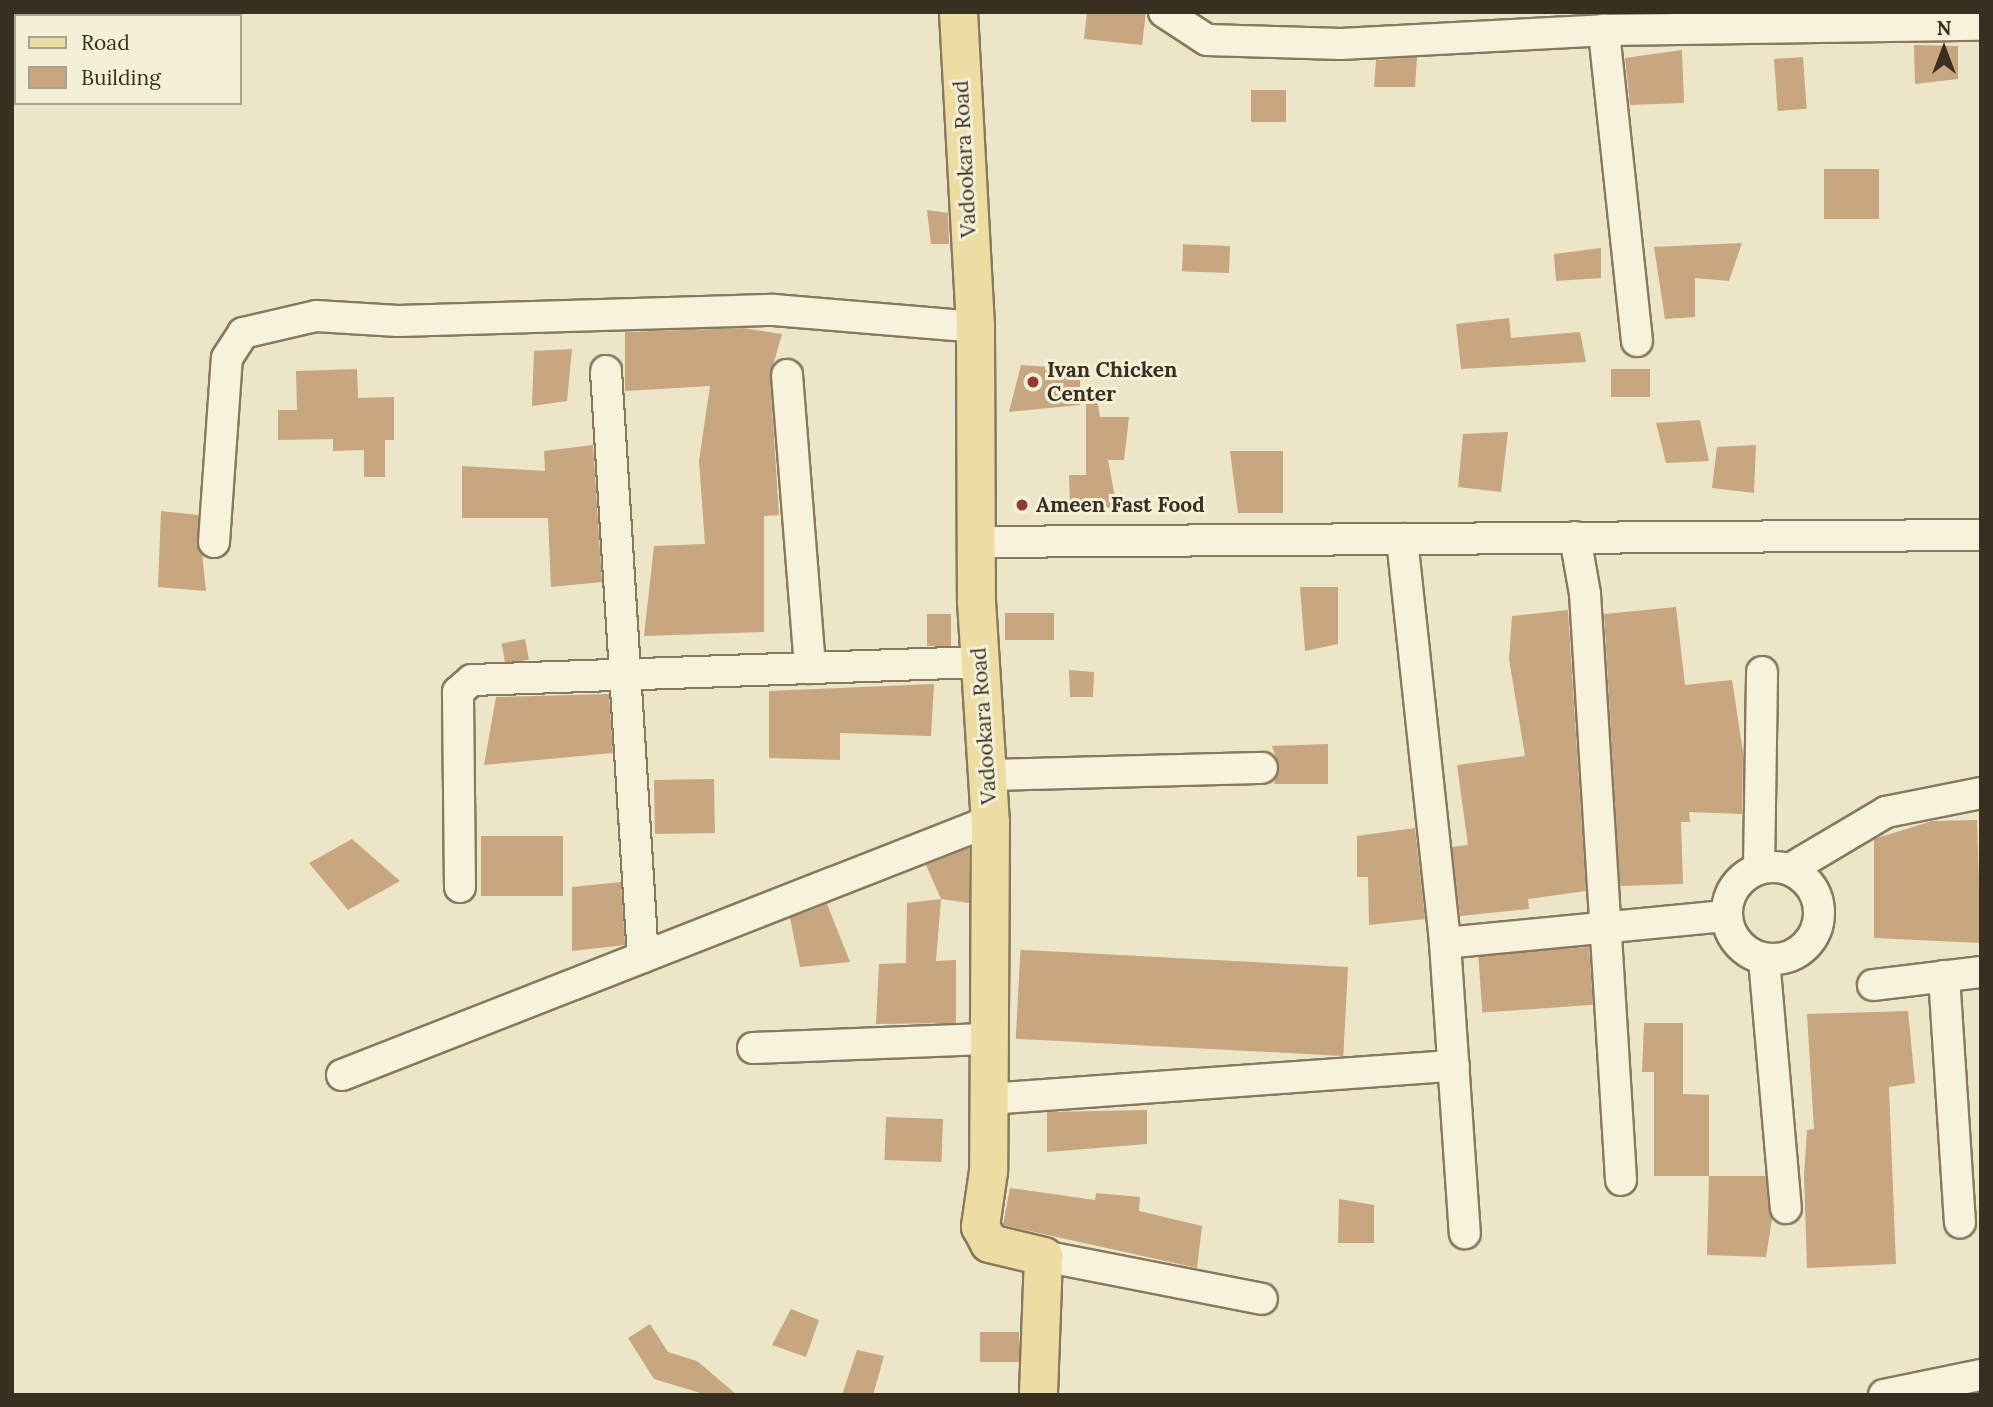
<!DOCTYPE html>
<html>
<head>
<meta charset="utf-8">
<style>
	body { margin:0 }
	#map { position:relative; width:1993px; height:1407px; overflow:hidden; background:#ece5c8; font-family:Lora,serif }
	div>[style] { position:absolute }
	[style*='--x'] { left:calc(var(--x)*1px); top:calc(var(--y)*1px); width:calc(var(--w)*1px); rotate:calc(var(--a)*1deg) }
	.building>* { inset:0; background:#c8a680; transform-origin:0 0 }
	.roads { filter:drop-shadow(2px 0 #88785e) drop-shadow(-2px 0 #88785e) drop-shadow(0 2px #88785e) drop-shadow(0 -2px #88785e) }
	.minor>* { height:30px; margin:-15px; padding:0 15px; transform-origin:15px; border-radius:15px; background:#f7f2db }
	.minor>.ring { margin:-15px; padding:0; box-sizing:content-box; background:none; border:30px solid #f7f2db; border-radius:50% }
	.major>* { height:37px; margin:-18.5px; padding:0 18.5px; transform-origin:18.5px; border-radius:18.5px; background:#eddda3 }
	.dots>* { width:19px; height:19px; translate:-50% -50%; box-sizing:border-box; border:4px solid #f4efd7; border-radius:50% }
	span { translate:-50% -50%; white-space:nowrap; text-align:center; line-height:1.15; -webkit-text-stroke:6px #f4efd7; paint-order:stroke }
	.street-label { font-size:21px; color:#392f21 }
	.poi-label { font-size:21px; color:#392f21; font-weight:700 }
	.left { translate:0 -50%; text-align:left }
	.frame { position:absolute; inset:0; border:14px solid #392f21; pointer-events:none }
	.legend { position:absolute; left:14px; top:14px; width:228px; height:91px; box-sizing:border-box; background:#f4efd7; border:2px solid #a9a28e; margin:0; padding:9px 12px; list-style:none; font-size:21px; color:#392f21 }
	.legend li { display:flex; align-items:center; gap:14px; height:35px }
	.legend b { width:35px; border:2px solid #a9a28e }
	.north { position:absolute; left:1909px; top:14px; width:70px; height:70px; -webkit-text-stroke:5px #f4efd7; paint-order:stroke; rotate:0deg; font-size:19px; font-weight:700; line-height:28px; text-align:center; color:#392f21 }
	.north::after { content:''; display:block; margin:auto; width:24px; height:32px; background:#392f21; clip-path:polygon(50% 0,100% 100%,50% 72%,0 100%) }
</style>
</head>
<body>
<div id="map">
	<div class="building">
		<div style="clip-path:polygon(1087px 12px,1146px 12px,1142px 45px,1084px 39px)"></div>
		<div style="clip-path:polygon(1914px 45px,1958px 46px,1958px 79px,1915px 84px)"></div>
		<div style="clip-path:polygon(1682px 50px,1684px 103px,1630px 105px,1625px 58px)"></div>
		<div style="clip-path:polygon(1417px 57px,1415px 87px,1374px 87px,1376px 60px)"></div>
		<div style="left:1803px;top:57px;width:52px;height:29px;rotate:86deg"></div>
		<div style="left:1286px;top:90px;width:32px;height:35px;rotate:90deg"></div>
		<div style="left:1879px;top:169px;width:50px;height:55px;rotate:90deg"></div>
		<div style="clip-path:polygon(927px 210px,948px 213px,949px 244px,931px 244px)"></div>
		<div style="clip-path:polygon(1742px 243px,1729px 281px,1695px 278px,1695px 317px,1665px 319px,1654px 247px)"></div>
		<div style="left:1230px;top:246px;width:27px;height:47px;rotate:92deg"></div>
		<div style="clip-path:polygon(1601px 248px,1601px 278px,1556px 281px,1554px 254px)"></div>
		<div style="clip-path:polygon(1509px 318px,1511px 338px,1580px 332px,1586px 362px,1461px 369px,1456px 324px)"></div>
		<div style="clip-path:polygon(743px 328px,782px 334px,770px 376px,779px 515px,764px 516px,764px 632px,644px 636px,654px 546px,705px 544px,699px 461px,710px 386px,625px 391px,625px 332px)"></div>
		<div style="clip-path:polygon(572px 349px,567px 401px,532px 406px,534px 351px)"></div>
		<div style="clip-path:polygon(1021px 365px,1080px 369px,1080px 405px,1009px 412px)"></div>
		<div style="clip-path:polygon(357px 369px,358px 398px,394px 397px,394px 440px,385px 440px,385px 477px,364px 477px,364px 450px,333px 451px,333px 439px,278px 440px,278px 410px,297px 410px,296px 371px)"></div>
		<div style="left:1611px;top:369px;width:39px;height:28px"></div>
		<div style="clip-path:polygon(1097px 400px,1100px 417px,1129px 417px,1124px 460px,1108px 460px,1117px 508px,1070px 507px,1069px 475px,1086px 475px,1086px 401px)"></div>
		<div style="clip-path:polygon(1700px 420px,1709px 461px,1666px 463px,1656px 423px)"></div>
		<div style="clip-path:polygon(1508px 432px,1501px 492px,1458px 487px,1463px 434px)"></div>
		<div style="clip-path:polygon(593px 445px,602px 582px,551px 587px,548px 518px,462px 518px,462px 466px,545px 471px,544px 451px)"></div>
		<div style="clip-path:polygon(1756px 445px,1754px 493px,1712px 488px,1717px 447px)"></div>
		<div style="clip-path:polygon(1230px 451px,1283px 451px,1283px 513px,1238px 513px)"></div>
		<div style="clip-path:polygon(161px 511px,198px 515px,206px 591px,158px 587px)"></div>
		<div style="clip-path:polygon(1300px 587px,1338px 587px,1338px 644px,1305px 651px)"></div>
		<div style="clip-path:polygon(1676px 607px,1685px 685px,1732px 680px,1743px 752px,1742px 814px,1689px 812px,1690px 822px,1681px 822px,1683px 884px,1620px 886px,1604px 614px)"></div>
		<div style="clip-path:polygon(1568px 610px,1586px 891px,1528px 899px,1529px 909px,1460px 916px,1452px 847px,1468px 845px,1457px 765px,1525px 756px,1509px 659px,1512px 616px)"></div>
		<div style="left:1005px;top:613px;width:49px;height:27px"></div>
		<div style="left:927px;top:614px;width:24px;height:32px"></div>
		<div style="left:525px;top:639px;width:21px;height:24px;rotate:79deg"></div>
		<div style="clip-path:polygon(1069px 670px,1094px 672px,1093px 697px,1070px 697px)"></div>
		<div style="clip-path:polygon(934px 684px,931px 736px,840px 733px,840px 760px,769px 758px,769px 691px)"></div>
		<div style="clip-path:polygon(609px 694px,613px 753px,484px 765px,496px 697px)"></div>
		<div style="clip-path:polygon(1328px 744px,1328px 784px,1274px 784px,1279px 767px,1272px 746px)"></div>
		<div style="left:714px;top:779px;width:54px;height:60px;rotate:89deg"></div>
		<div style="clip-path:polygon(1977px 820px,1981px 943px,1874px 938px,1874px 839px,1932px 821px)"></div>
		<div style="clip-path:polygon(1415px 828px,1425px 919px,1369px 925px,1368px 877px,1357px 877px,1357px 836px)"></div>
		<div style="left:563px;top:836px;width:60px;height:82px;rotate:90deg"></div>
		<div style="clip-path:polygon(352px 839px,400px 881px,348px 910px,309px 863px)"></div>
		<div style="clip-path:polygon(969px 848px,969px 903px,941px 899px,926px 865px)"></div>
		<div style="clip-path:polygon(621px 882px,625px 945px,572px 951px,572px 887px)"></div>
		<div style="clip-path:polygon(941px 899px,936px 961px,956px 960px,956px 1023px,876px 1024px,879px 964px,906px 963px,907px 903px)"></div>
		<div style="clip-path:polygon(827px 904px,850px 962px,800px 967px,790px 918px)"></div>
		<div style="left:1589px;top:947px;width:58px;height:111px;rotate:86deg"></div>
		<div style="left:1348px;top:967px;width:89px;height:328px;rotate:93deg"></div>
		<div style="clip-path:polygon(1908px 1011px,1915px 1083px,1889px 1087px,1896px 1264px,1807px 1268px,1804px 1176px,1807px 1130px,1814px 1129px,1807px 1014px)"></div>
		<div style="clip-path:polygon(1644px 1023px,1683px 1023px,1683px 1094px,1709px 1095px,1709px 1176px,1654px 1176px,1654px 1072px,1642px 1072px)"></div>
		<div style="clip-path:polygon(1147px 1110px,1147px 1144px,1047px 1152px,1047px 1112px)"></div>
		<div style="left:886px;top:1117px;width:57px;height:43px;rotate:2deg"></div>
		<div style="clip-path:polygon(1709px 1176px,1766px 1176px,1772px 1219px,1766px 1257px,1707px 1255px)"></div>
		<div style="clip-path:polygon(1010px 1188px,1095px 1200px,1096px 1193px,1140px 1197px,1139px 1211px,1202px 1226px,1197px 1268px,1003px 1225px)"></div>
		<div style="clip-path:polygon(1339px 1199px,1374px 1205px,1374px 1243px,1338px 1243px)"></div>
		<div style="clip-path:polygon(791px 1309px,819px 1320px,806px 1357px,772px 1345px)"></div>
		<div style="clip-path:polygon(650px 1324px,668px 1352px,697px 1361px,737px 1395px,707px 1395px,654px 1379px,628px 1338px)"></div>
		<div style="left:980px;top:1332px;width:39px;height:30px"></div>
		<div style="clip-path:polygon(857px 1350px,884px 1356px,873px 1395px,842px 1395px)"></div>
	</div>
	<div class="roads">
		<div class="minor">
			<div style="--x:1164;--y:12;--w:51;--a:33.1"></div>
			<div style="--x:1207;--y:40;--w:134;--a:1.7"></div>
			<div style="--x:1341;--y:44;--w:263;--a:-3"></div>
			<div style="--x:1637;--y:341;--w:313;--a:-96.1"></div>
			<div style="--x:1604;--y:30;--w:377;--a:-0.8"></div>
			<div style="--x:606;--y:371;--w:587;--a:86.39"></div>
			<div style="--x:787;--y:375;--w:294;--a:85.5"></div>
			<div style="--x:1575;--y:537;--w:58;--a:80"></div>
			<div style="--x:1585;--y:594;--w:587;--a:86.48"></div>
			<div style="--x:1402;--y:539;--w:406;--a:83.9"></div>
			<div style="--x:1445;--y:943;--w:291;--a:86.1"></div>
			<div style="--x:214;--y:542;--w:184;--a:-86"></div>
			<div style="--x:227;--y:358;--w:30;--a:-57"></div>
			<div style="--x:243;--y:333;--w:75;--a:-13.1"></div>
			<div style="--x:316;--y:316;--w:82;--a:3.5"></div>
			<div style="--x:398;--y:321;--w:376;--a:-1.7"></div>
			<div style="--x:774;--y:310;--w:202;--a:4.8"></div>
			<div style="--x:976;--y:542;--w:1005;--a:-0.4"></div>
			<div style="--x:987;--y:775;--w:275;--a:-1.5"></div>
			<div class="ring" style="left:1727px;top:867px;width:62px;height:62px"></div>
			<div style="--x:1759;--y:868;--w:196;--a:-89.1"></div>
			<div style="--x:1790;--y:869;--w:112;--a:-30.7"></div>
			<div style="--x:1886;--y:812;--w:97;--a:-11.3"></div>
			<div style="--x:460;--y:887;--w:195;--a:-90.6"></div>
			<div style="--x:458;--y:692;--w:18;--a:-41"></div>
			<div style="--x:472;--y:680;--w:507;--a:-2.03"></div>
			<div style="--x:1445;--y:943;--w:282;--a:-5.5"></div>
			<div style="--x:1764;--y:959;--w:250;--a:85"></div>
			<div style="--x:1944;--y:976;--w:247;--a:86.3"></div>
			<div style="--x:1873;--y:985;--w:109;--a:-6.9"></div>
			<div style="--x:753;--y:1048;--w:232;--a:-2.2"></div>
			<div style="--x:342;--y:1075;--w:696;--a:-21.4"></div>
			<div style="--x:989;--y:1099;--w:466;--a:-4.1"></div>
			<div style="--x:1043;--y:1256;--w:223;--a:11.1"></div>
			<div style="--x:1884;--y:1395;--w:99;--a:-11.7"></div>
		</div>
		<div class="major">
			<div style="--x:958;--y:12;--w:315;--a:86.9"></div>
			<div style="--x:975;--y:327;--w:274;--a:89.8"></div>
			<div style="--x:976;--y:601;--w:220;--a:86.4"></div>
			<div style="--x:990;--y:821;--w:350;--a:90.3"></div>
			<div style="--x:988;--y:1171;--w:56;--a:98.3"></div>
			<div style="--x:980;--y:1226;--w:19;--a:62"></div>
			<div style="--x:989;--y:1243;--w:56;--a:13.5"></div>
			<div style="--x:1043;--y:1256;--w:139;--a:92.1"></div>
		</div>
	</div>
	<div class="dots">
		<div style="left:1033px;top:382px;background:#943a31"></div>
		<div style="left:1022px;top:505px;background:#943a31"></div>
	</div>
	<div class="street-label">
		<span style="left:965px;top:159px;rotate:-93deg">Vadookara Road</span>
		<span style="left:984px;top:726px;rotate:-94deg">Vadookara Road</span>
	</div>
	<div class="poi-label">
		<span class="left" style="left:1047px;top:382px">Ivan Chicken<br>Center</span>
		<span class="left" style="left:1036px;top:505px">Ameen Fast Food</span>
	</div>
	<div class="frame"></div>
	<ul class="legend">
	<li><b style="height:9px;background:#eddda3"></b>Road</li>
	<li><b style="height:19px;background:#c8a680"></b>Building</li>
	</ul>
	<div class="north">N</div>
</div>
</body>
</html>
